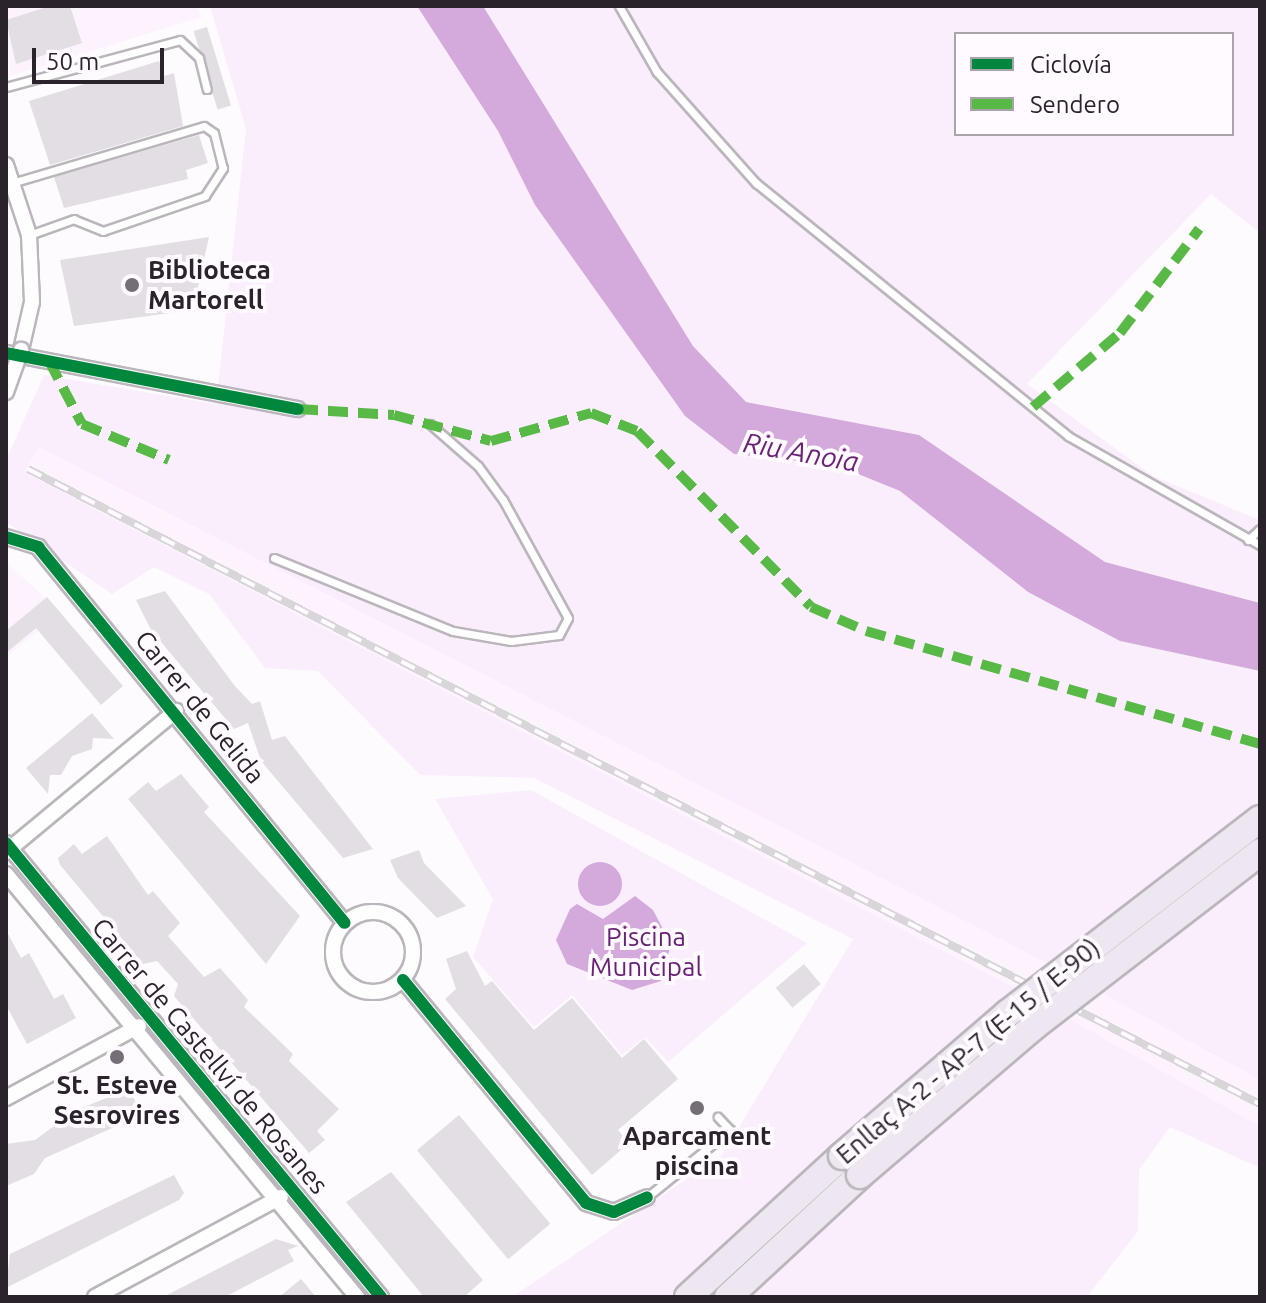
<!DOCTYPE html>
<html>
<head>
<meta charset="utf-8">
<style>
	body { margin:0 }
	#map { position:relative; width:1266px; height:1303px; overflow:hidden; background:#fdfbfe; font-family:Ubuntu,sans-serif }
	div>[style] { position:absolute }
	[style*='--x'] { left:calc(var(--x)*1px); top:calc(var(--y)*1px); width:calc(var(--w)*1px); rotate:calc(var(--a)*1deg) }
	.built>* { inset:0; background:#fcf3fe }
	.green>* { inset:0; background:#faeefd }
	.water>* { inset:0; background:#d3aadb }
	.round { border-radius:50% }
	.building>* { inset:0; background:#e3dee4; transform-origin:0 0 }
	.roads { filter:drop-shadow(2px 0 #bab6bc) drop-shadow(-2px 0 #bab6bc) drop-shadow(0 2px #bab6bc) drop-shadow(0 -2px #bab6bc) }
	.lane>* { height:7px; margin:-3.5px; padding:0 3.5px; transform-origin:3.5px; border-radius:3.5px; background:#fffeff }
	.street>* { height:14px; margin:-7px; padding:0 7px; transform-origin:7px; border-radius:7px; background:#fffeff }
	.street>.ring { margin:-7px; padding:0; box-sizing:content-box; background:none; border:14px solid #fffeff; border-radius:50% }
	.highway>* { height:26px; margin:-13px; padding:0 13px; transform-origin:13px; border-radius:13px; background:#eee6f0 }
	.rail>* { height:8px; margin-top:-4px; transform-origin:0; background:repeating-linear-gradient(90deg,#fefaff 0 15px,#d8d6d8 0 30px); box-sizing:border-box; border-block:2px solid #d8d6d8 }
	.bridges { filter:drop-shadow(2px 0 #bab6bc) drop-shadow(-2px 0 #bab6bc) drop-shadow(0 2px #bab6bc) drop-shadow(0 -2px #bab6bc) }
	.street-bridge>* { height:14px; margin:-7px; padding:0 7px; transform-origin:7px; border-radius:7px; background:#fffeff }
	.highway-bridge>* { height:26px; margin:-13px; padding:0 13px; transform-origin:13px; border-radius:13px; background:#eee6f0 }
	.quiet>* { height:10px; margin-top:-5px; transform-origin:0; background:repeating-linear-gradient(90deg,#58b947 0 20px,transparent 0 30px) }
	.cycleway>* { height:12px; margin:-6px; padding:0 6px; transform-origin:6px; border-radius:6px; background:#00873e }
	.dots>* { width:22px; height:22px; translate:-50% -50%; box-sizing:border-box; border:4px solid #fefaff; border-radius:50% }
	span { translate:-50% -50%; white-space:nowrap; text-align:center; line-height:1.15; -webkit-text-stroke:8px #fefaff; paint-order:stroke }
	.poi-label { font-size:26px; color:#2a232c; font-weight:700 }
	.left { translate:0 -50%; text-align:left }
	.street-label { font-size:26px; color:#2a232c }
	.park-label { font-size:26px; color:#692276 }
	.water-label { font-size:28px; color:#6a2377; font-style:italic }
	.frame { position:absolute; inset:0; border:8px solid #2a232c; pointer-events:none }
	.legend { position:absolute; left:954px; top:32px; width:280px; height:104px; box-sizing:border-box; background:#fefaff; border:2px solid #a9a4ab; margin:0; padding:10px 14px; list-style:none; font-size:24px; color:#2a232c }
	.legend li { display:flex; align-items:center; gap:16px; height:40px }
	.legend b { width:40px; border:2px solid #a9a4ab }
	.scale { position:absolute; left:32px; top:48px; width:132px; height:36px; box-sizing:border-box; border:4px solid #2a232c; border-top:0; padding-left:10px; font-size:24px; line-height:28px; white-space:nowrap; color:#2a232c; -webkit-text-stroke:6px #fefaff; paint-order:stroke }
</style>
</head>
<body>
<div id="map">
	<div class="built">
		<div style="clip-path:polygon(6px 6px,197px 6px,202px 17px,10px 76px)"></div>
		<div style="clip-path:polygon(37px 447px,1041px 960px,1260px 1080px,1260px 1126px,1011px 986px,24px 472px)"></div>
		<div style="clip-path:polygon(6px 562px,61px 612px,6px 657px)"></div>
	</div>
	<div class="green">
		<div style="clip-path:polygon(210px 6px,417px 6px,498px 131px,535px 205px,685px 416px,734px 454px,836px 465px,900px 491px,1028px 592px,1120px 641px,1260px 671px,1260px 1080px,1041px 960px,38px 447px,24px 472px,1011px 986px,1260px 1126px,1260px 1168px,1170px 1127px,1139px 1170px,1138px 1231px,1087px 1297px,512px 1297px,722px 1155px,853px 939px,534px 778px,420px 775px,318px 671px,265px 668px,209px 594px,154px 567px,112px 594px,6px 522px,6px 460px,44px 375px,216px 404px,246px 129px)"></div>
		<div style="clip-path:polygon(evenodd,483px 6px,1260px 6px,1260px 233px,1211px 194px,1027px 384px,1153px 476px,1260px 520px,1260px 603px,1105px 562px,919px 435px,746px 402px,693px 346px,483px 6px,956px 34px,1232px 34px,1232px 134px,956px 134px,956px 34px)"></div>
		<div style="clip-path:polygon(531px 790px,807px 943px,668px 1062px,645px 1037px,622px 1055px,572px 995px,534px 1027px,473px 957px,493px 899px,435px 799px)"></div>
	</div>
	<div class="water">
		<div style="clip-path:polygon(417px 6px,483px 6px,693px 346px,746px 402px,919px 435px,1105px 562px,1260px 603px,1260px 671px,1120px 641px,1028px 592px,900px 491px,836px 465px,734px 454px,685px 416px,535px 205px,498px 131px)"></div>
		<div class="round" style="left:578px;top:862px;width:44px;height:44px"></div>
		<div style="clip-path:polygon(635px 896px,653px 910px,671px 944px,661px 981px,632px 990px,567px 964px,556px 940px,570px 909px,577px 904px,603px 919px)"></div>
	</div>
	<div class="building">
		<div style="clip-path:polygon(50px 6px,70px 6px,82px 43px,16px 64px,6px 20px)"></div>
		<div style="left:207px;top:27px;width:82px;height:14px;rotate:73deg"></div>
		<div style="clip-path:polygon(159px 61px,164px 76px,174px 73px,183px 126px,50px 165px,29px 101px)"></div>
		<div style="clip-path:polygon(199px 135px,208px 163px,186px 170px,188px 179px,64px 208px,54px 177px)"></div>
		<div style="clip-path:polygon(209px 237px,193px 310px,74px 326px,60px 260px)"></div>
		<div style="clip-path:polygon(165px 591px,234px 685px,252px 704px,260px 701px,272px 740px,285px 736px,373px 849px,343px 858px,261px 761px,248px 723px,234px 729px,151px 630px,136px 600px)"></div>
		<div style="clip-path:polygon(47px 597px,123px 686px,101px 705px,36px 628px,6px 653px,6px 631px)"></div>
		<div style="clip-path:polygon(92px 713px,114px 739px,93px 738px,92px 749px,72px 756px,61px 775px,50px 775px,48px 794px,26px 768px)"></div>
		<div style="clip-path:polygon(181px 774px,209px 807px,204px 812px,300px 916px,266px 964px,128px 799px,148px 782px,156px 791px)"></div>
		<div style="clip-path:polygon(107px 836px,148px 895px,153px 891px,180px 923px,168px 936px,204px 977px,220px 968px,248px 1000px,244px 1007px,293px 1054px,289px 1061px,339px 1109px,317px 1131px,325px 1140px,309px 1153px,174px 996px,178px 984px,157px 961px,143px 964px,60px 865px,58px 858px,74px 844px,82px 854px)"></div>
		<div style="clip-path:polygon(419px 850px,424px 863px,466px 906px,437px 918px,398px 878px,390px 860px)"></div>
		<div style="clip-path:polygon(6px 930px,21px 958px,29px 953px,54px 999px,63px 994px,76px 1018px,27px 1044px,6px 1005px)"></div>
		<div style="clip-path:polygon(467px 951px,485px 986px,492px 981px,534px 1030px,572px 998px,622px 1058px,644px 1039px,678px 1079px,618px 1130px,629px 1143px,592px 1175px,445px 999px,456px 989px,446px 959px)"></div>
		<div style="left:804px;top:964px;width:26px;height:37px;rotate:50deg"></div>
		<div style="clip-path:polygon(129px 1089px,139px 1108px,128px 1121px,45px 1158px,34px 1174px,6px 1186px,6px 1144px,35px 1140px,74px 1111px)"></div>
		<div style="left:459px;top:1115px;width:142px;height:55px;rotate:50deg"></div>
		<div style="clip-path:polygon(391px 1172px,483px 1280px,464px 1297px,424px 1297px,346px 1202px)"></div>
		<div style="clip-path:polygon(174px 1175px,184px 1193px,179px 1200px,6px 1288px,10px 1254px)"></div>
		<div style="clip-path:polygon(276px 1239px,298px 1246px,288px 1250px,294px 1261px,225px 1297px,163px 1297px)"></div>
		<div style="clip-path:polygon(301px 1279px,316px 1297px,279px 1297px)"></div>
	</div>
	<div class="roads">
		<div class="lane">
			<div style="--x:619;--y:6;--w:76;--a:60.1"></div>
			<div style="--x:657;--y:72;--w:149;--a:48.3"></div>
			<div style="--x:756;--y:183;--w:402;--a:39"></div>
			<div style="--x:1068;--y:436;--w:221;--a:29.6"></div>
			<div style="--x:6;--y:87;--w:180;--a:-15.1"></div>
			<div style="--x:180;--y:40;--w:26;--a:43"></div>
			<div style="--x:199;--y:58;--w:32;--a:76"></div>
			<div style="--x:15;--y:182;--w:197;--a:-16.5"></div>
			<div style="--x:204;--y:126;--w:12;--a:35"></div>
			<div style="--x:214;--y:133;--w:36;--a:76"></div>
			<div style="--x:223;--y:168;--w:33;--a:123"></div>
			<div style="--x:205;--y:196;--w:108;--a:161.1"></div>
			<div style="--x:103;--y:231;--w:31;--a:-158"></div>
			<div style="--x:74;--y:219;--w:48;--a:160.4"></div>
			<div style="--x:1248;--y:540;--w:16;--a:-43"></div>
			<div style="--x:274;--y:558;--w:193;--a:22.2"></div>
			<div style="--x:453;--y:631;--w:59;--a:9.8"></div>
			<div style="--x:511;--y:641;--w:48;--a:-7.1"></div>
			<div style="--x:559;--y:635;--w:19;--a:-62"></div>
			<div style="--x:568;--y:618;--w:135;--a:-118.8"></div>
			<div style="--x:503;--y:500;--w:42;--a:-126.3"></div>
			<div style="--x:478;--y:466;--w:64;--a:-138.8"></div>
			<div style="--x:647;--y:1197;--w:107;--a:-38.9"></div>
			<div style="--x:730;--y:1130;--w:18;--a:-133"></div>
		</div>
		<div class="street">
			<div style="--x:6;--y:165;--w:74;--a:71.8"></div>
			<div style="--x:29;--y:235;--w:67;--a:87.4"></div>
			<div style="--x:32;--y:302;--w:49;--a:102.9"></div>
			<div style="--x:6;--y:353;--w:297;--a:10.9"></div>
			<div style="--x:6;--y:537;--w:34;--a:17"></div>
			<div style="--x:38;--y:547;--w:485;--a:50.8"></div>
			<div style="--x:6;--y:843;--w:589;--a:50.44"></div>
			<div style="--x:6;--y:852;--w:221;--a:-39.7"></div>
			<div style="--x:6;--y:874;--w:550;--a:50.31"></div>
			<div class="ring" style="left:333px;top:912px;width:66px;height:66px"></div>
			<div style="--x:403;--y:980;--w:288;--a:50.6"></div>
			<div style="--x:586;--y:1203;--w:29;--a:18"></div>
			<div style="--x:614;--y:1212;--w:36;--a:-24"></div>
			<div style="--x:6;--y:1098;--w:151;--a:-28.4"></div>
			<div style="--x:95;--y:1297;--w:211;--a:-28.3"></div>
		</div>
		<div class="highway">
			<div style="--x:688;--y:1297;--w:209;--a:-42.5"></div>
			<div style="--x:728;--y:1297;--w:180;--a:-42.7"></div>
		</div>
	</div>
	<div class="rail">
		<div style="--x:28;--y:469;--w:1386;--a:27.27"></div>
	</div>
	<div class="bridges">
		<div class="street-bridge">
			<div style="--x:6;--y:392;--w:45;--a:-70.3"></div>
		</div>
		<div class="highway-bridge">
			<div style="--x:842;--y:1156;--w:219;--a:-40.7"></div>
			<div style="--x:1008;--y:1013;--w:318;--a:-37.6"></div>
			<div style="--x:860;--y:1175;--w:228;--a:-40.5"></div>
			<div style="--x:1033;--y:1027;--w:287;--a:-37.6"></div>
		</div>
	</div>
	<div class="quiet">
		<div style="--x:49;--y:361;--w:71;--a:62.4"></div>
		<div style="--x:82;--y:424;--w:94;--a:22.5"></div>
		<div style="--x:1033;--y:407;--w:114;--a:-40.4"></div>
		<div style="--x:1120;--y:333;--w:131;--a:-52.8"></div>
		<div style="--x:298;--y:409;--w:96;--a:3.6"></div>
		<div style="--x:394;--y:415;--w:100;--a:15"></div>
		<div style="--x:491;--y:441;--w:104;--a:-15.6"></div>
		<div style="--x:591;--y:413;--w:49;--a:21.4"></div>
		<div style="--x:637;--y:431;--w:247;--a:45.3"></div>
		<div style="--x:811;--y:607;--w:60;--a:23.6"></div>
		<div style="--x:866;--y:631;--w:410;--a:16"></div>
	</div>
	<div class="cycleway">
		<div style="--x:6;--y:353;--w:297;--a:10.9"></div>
		<div style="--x:6;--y:537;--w:34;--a:17"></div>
		<div style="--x:38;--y:547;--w:485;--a:50.8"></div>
		<div style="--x:6;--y:843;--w:589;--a:50.44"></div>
		<div style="--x:403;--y:980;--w:288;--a:50.6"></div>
		<div style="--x:586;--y:1203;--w:29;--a:18"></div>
		<div style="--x:614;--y:1212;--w:36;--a:-24"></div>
	</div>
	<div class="dots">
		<div style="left:132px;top:285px;background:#746f76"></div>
		<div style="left:117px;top:1057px;background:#746f76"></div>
		<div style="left:697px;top:1108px;background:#746f76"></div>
	</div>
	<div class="poi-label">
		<span class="left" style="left:148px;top:285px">Biblioteca<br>Martorell</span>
		<span style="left:117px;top:1100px">St. Esteve<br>Sesrovires</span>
		<span style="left:697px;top:1151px">Aparcament<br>piscina</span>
	</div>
	<div class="street-label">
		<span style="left:200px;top:707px;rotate:51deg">Carrer de Gelida</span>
		<span style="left:968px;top:1051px;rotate:-40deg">Enllaç A-2 - AP-7 (E-15 / E-90)</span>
		<span style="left:210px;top:1056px;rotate:50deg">Carrer de Castellví de Rosanes</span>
	</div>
	<div class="park-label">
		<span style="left:646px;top:952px">Piscina<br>Municipal</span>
	</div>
	<div class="water-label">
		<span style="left:801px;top:452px;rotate:10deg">Riu Anoia</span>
	</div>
	<div class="frame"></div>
	<ul class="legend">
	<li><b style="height:10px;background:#00873e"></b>Ciclovía</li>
	<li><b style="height:10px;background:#58b947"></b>Sendero</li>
	</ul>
	<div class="scale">50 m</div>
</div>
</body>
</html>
